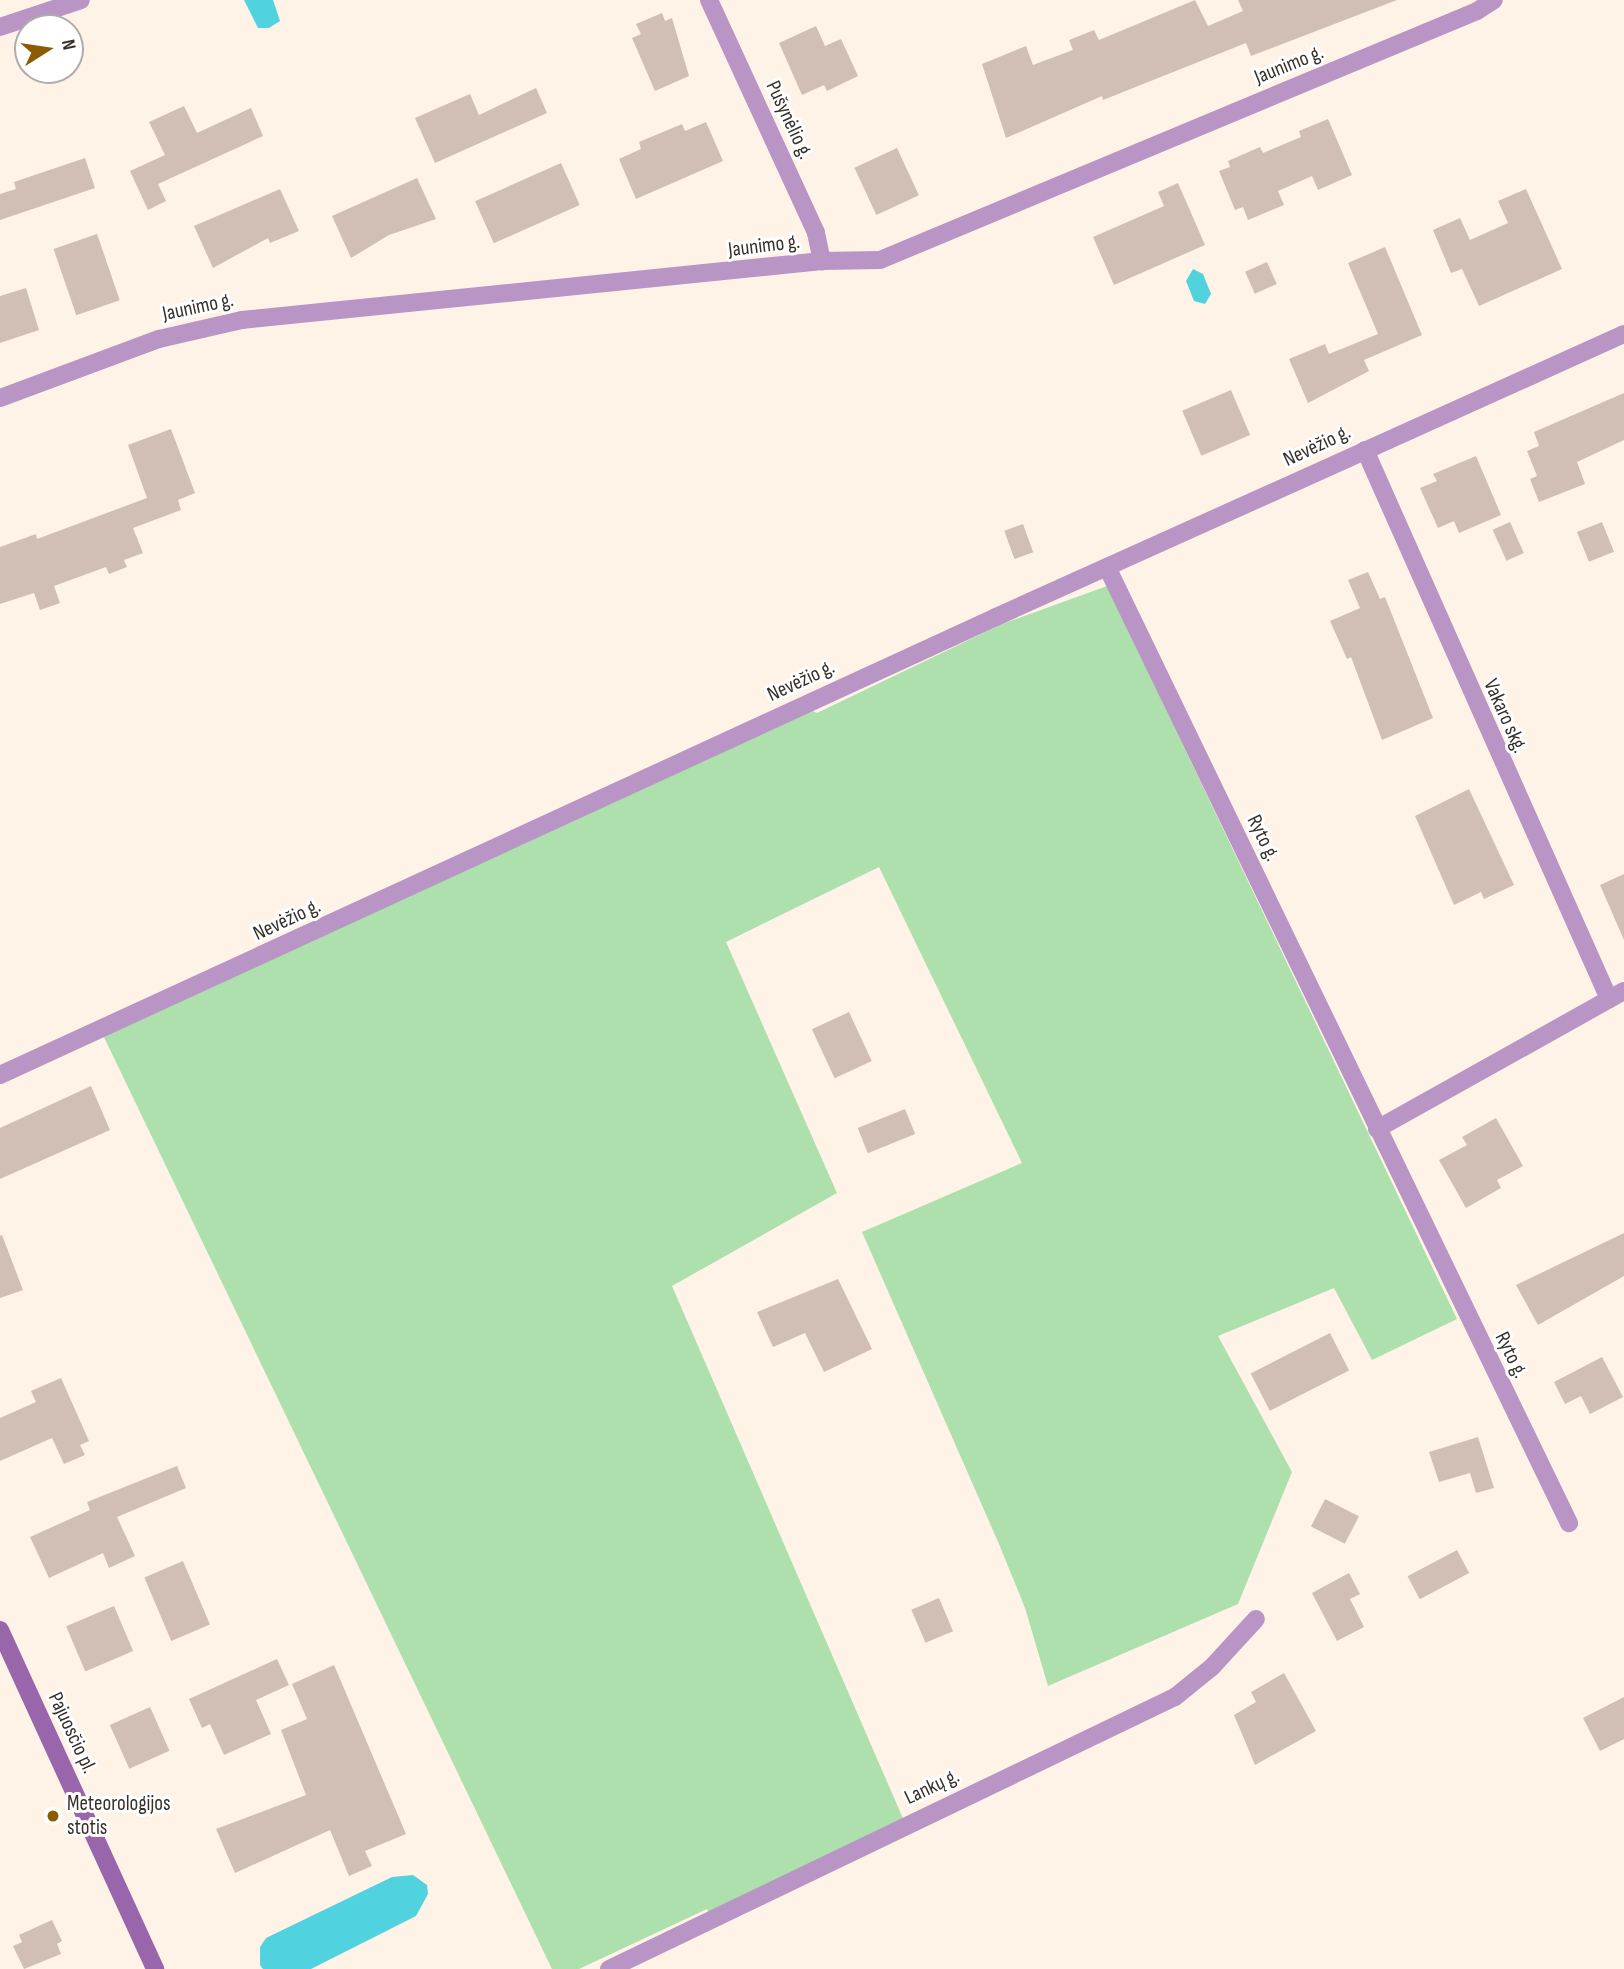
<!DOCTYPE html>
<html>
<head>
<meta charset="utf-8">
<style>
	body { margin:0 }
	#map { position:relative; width:1624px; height:1969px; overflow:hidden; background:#fff3e7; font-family:"Sofia Sans Condensed",sans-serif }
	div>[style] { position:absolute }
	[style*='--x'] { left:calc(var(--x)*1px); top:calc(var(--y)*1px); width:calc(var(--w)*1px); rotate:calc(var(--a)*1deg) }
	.green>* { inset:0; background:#ade0ac }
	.water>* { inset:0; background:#50d3de }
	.building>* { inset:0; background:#d1beb5; transform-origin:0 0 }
	.street>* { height:18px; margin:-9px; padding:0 9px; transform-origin:9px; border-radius:9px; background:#b895c5 }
	.secondary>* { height:18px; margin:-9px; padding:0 9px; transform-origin:9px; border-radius:9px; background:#9965ab }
	.dots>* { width:19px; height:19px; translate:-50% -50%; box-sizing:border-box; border:4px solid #fff; border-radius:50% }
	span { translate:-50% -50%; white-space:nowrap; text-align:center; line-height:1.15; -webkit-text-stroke:6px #fff; paint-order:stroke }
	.street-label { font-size:21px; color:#36302b }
	.poi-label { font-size:21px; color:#36302b }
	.left { translate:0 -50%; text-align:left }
	.north { position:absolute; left:14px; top:14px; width:70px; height:70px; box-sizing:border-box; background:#fff; border:2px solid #afacaa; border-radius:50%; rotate:78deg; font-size:19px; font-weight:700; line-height:28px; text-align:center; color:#36302b }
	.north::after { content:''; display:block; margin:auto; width:24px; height:32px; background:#8c5c03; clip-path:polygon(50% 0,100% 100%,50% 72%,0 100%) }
</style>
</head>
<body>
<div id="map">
	<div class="green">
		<div style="clip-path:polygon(1107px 586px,1457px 1319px,1372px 1360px,1334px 1288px,1218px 1336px,1292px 1472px,1238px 1604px,1048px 1686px,1025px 1608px,999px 1544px,862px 1232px,1022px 1163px,879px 867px,726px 942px,837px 1193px,672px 1286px,908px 1830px,715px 1925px,707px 1909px,579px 1969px,552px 1969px,101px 1031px,801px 706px,817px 713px,1002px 624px)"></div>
	</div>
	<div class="water">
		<div style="clip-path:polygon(244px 0,273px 0,280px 21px,269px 28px,258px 28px)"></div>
		<div style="clip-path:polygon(1193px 269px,1203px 274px,1211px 294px,1205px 304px,1194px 301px,1186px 281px)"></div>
		<div style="clip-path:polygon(413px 1875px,427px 1885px,428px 1894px,416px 1916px,311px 1969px,263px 1969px,260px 1965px,260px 1947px,266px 1938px,392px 1877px)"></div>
	</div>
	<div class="building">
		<div style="clip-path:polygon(1195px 0,1208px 26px,1243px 11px,1238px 0,1397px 0,1251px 56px,1246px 43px,1103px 100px,1102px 96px,1006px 138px,982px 64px,1026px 46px,1033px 65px,1073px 50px,1069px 40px,1094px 30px,1099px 40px)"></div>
		<div style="clip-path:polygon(662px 13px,665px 21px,672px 18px,689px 76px,655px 91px,632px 38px,641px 34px,636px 24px)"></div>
		<div style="clip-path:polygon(816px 26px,825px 46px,841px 39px,858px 76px,827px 91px,824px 85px,802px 95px,779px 43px)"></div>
		<div style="clip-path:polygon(536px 88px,547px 113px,435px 163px,415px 118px,470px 94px,479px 115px)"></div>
		<div style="clip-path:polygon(184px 106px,197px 133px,251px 108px,263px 136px,158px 184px,166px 201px,148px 210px,130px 171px,165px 155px,149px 122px)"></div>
		<div style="clip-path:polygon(1328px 119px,1352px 175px,1318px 190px,1312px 176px,1278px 191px,1284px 205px,1248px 220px,1243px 207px,1235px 210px,1219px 171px,1230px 167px,1228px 161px,1260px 147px,1263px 153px,1301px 137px,1299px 131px)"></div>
		<div style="clip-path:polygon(706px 122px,723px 161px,636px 199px,619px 159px,641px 149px,639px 142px,682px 124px,685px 131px)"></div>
		<div style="left:897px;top:148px;width:52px;height:47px;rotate:65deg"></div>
		<div style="clip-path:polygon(85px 158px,95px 188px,0 220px,0 194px,16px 189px,14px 182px)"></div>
		<div style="left:561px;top:163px;width:46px;height:94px;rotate:66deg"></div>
		<div style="clip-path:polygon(417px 178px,436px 219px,389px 235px,351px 258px,332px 216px)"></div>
		<div style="clip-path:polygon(1178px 183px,1205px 245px,1114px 285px,1093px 237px,1164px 206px,1158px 192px)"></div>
		<div style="clip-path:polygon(280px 189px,299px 231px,270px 243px,268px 238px,213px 268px,194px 226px)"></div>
		<div style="clip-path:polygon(1526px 189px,1562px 269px,1479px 306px,1462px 269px,1451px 273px,1433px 230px,1460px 218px,1470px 240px,1508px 223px,1498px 201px)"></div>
		<div style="left:97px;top:234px;width:70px;height:46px;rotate:71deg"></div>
		<div style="clip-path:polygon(1385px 247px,1422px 335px,1364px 360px,1369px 371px,1308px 403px,1289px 359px,1325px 344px,1329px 354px,1378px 334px,1348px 263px)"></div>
		<div style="left:1267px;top:262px;width:24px;height:24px;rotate:66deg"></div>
		<div style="clip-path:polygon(26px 288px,39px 330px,0 343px,0 296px)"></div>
		<div style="left:1231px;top:390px;width:49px;height:53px;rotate:67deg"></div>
		<div style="clip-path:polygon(1624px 393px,1624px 440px,1577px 462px,1585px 484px,1539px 502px,1530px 479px,1537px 476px,1527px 451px,1539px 446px,1534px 432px)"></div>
		<div style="clip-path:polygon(171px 429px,195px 493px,178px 500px,181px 510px,133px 528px,143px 553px,124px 560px,127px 567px,109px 574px,106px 567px,54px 586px,60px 603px,40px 610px,34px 593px,0 604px,0 547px,36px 534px,37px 539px,147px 498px,128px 445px)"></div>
		<div style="clip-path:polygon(1476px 456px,1501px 515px,1459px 533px,1454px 521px,1438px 528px,1420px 488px,1437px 481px,1433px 474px)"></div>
		<div style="left:1510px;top:522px;width:34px;height:19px;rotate:66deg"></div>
		<div style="left:1602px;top:522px;width:32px;height:27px;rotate:68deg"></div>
		<div style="left:1023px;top:524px;width:30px;height:20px;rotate:70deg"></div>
		<div style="clip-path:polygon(1368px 572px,1380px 599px,1385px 597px,1433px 718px,1382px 740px,1351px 657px,1347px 659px,1330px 621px,1360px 608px,1348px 580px)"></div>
		<div style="clip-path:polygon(1469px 789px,1514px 885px,1484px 899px,1481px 892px,1454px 905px,1415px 816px)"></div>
		<div style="clip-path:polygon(1624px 874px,1624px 940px,1600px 885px)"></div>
		<div style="left:849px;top:1012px;width:54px;height:41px;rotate:65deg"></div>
		<div style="clip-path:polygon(91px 1086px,110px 1130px,0 1179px,0 1128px)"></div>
		<div style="left:905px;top:1109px;width:27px;height:51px;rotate:68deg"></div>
		<div style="clip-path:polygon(1496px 1118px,1523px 1166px,1497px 1180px,1501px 1188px,1466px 1208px,1439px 1160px,1467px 1145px,1462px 1137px)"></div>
		<div style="clip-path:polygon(1624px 1233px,1624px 1276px,1538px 1325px,1516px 1285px)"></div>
		<div style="clip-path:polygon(2px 1235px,23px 1290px,0 1298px,0 1236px)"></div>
		<div style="clip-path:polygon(838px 1279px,872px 1349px,824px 1372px,805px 1333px,773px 1347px,757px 1312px)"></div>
		<div style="left:1330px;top:1333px;width:42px;height:89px;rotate:63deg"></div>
		<div style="clip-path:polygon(1602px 1357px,1623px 1397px,1590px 1414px,1581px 1396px,1565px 1404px,1554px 1382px)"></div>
		<div style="clip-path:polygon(61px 1378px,89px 1441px,80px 1445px,85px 1455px,64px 1464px,52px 1438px,0 1461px,0 1418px,36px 1402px,31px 1391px)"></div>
		<div style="clip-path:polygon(1478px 1437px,1494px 1488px,1476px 1493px,1470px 1473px,1439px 1482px,1429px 1452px)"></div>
		<div style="clip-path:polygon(177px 1466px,186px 1488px,117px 1517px,135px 1556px,109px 1568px,103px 1553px,49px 1578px,30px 1537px,90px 1510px,87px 1502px)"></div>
		<div style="left:1325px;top:1499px;width:38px;height:31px;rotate:27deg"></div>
		<div style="left:1457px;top:1550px;width:26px;height:56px;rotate:62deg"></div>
		<div style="left:183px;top:1561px;width:69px;height:42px;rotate:67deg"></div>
		<div style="clip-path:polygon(1349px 1573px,1360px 1594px,1350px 1599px,1364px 1627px,1337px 1641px,1312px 1593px)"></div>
		<div style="left:939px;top:1598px;width:36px;height:30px;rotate:67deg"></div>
		<div style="left:114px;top:1606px;width:49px;height:52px;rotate:67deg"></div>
		<div style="clip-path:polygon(277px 1659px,289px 1685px,256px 1700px,271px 1734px,224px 1755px,210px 1724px,202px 1728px,189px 1699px)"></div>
		<div style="clip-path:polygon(334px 1665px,406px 1834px,365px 1851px,372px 1866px,349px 1876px,330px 1830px,235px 1873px,216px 1829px,306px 1795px,281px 1730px,307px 1719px,292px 1684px)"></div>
		<div style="clip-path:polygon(1284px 1673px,1316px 1731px,1255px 1765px,1234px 1715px,1256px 1702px,1251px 1692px)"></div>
		<div style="clip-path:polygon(1624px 1697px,1624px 1739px,1600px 1751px,1583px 1718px)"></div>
		<div style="left:150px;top:1707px;width:48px;height:44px;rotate:66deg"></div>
		<div style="clip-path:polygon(52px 1920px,62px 1941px,57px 1944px,61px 1954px,24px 1969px,13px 1946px,22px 1942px,19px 1935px)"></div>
	</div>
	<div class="street">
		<div style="--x:709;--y:0;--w:256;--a:65.3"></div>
		<div style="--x:816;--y:233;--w:29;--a:78"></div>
		<div style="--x:0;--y:27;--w:85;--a:-18.4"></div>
		<div style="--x:0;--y:398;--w:170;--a:-20.4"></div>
		<div style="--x:159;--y:339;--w:85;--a:-12.9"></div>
		<div style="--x:242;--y:320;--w:583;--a:-5.81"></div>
		<div style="--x:822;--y:261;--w:58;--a:-1"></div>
		<div style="--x:880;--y:260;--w:647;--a:-22.64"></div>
		<div style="--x:1477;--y:11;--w:20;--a:-33"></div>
		<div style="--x:1365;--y:450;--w:601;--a:66.04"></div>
		<div style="--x:1107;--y:567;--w:1062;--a:64.21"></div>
		<div style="--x:0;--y:1075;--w:1096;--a:-24.69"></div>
		<div style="--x:996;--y:617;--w:689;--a:-24.26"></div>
		<div style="--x:1377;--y:1129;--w:283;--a:-29.2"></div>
		<div style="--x:609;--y:1969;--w:628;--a:-25.67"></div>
		<div style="--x:1175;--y:1697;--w:48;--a:-39"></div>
		<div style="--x:1212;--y:1667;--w:65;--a:-47.5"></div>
	</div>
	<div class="secondary">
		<div style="--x:0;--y:1630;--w:373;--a:65.4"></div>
	</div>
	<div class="dots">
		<div style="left:53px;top:1816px;background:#8c5c03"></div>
	</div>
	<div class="street-label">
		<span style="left:1289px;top:65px;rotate:-22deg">Jaunimo g.</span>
		<span style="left:789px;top:120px;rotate:65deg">Pušynėlio g.</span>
		<span style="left:764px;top:246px;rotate:-7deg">Jaunimo g.</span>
		<span style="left:198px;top:307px;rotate:-12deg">Jaunimo g.</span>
		<span style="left:1317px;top:446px;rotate:-25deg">Nevėžio g.</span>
		<span style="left:801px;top:681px;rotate:-25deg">Nevėžio g.</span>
		<span style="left:1505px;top:716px;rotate:66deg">Vakaro skg.</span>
		<span style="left:1263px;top:838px;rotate:64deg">Ryto g.</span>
		<span style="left:287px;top:920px;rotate:-25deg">Nevėžio g.</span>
		<span style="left:1511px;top:1355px;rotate:64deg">Ryto g.</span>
		<span style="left:72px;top:1733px;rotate:65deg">Pajuosčio pl.</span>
		<span style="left:932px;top:1787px;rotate:-25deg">Lankų g.</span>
	</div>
	<div class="poi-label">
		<span class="left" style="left:67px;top:1816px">Meteorologijos<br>stotis</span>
	</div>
	<div class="north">N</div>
</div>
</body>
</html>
